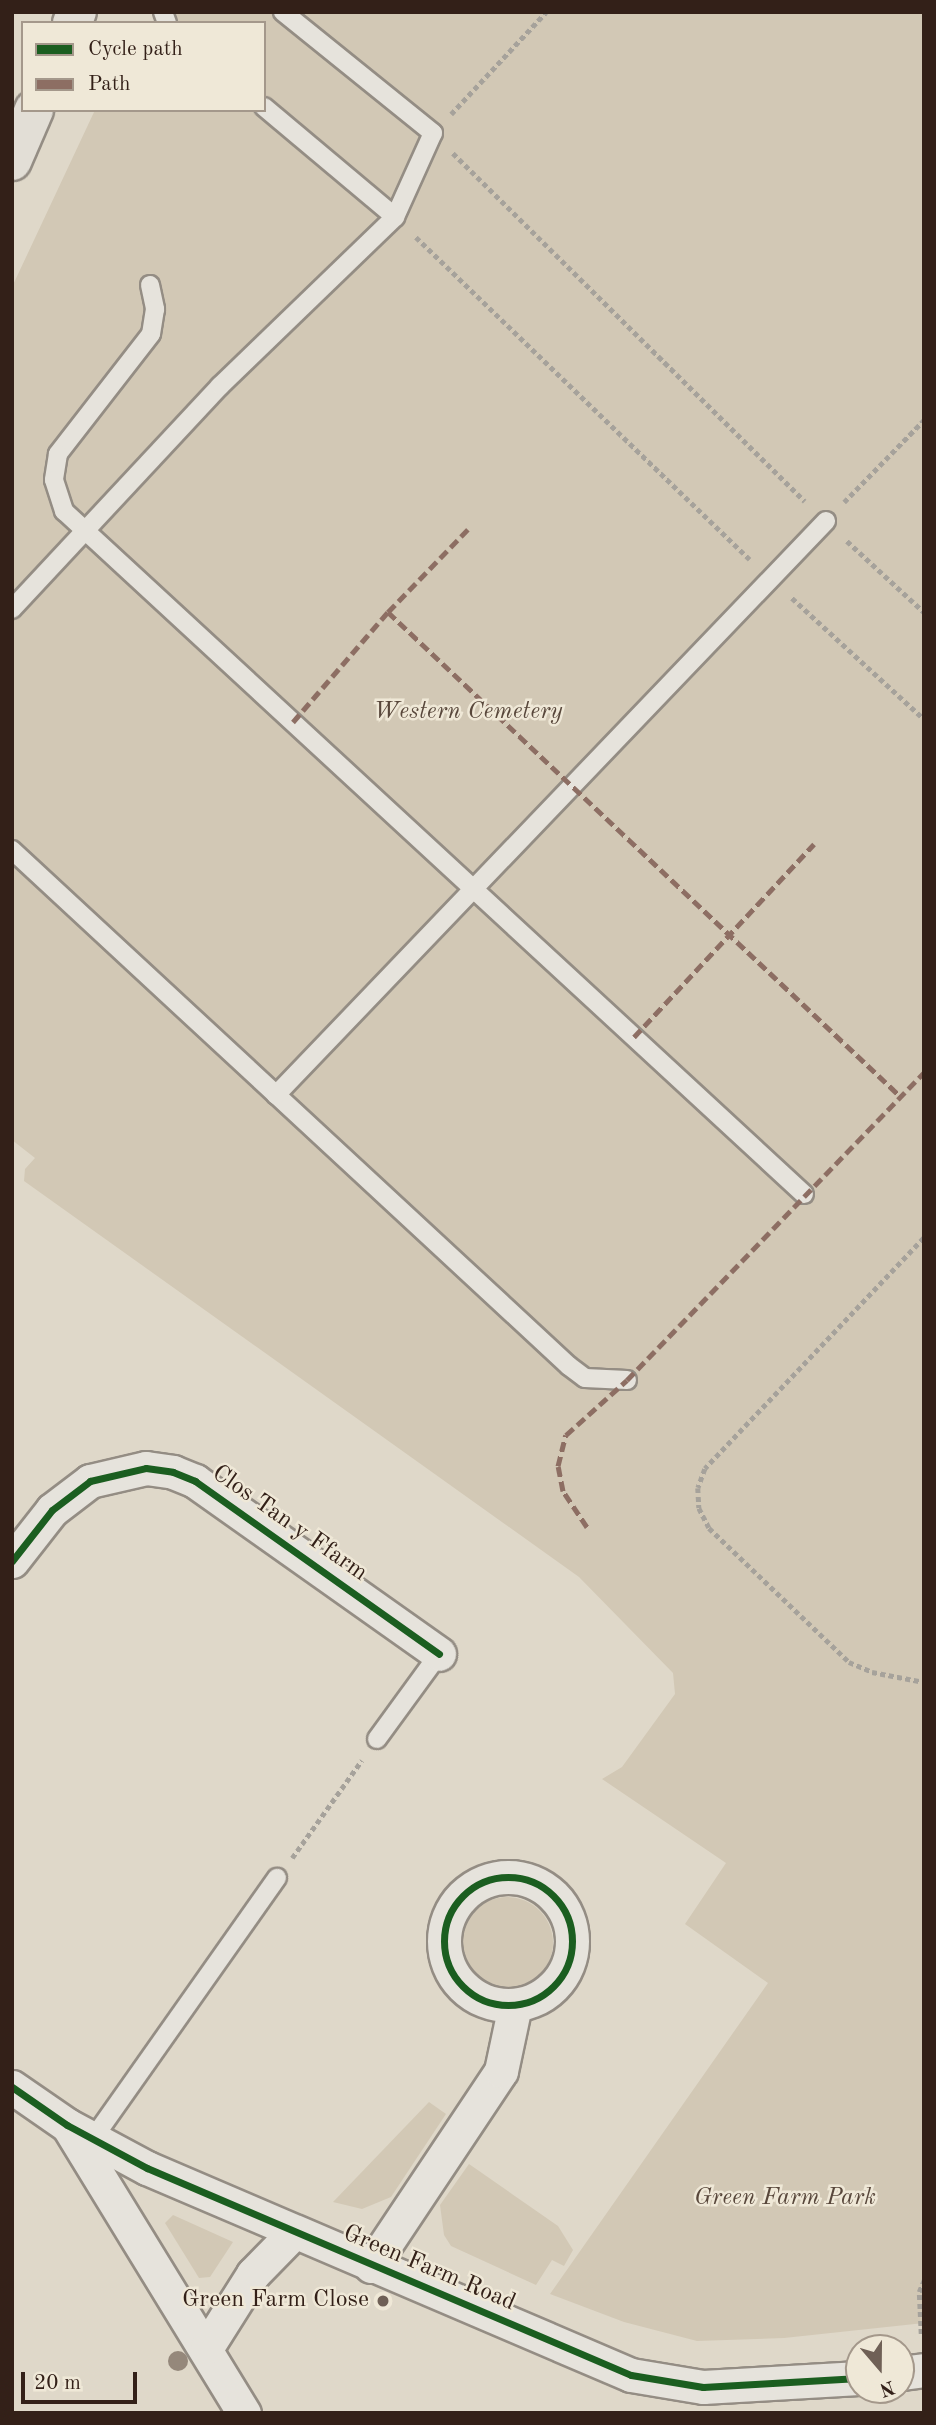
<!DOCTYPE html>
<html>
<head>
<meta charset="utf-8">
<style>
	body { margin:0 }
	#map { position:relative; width:936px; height:2425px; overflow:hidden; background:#dfd8c9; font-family:"Old Standard TT",serif }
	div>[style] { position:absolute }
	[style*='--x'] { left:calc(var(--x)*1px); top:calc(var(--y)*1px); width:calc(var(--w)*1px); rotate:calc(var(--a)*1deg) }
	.green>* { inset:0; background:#d2c8b5 }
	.round { border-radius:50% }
	.path>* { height:4.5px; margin-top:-2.25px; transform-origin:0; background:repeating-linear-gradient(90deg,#a6a29b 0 5px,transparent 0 8.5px) }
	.roads { filter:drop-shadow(2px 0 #948d84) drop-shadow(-2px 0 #948d84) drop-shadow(0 2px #948d84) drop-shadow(0 -2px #948d84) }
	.service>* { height:18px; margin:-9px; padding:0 9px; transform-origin:9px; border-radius:9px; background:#e6e3dc }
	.minor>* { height:33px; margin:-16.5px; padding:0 16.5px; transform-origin:16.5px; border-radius:16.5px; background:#e6e3dc }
	.minor>.ring { margin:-16.5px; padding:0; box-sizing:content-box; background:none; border:33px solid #e6e3dc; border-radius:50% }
	.trunk>* { height:38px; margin:-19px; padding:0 19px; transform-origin:19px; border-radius:19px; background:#e2ded6 }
	.quiet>* { height:5px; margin-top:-2.5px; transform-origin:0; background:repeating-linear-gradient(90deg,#8d6e63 0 10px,transparent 0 15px) }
	.cycleway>* { height:7px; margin:-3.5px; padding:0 3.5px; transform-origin:3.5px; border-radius:3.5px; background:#1b5e20 }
	.cycleway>.ring { margin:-3.5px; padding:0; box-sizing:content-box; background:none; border:7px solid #1b5e20; border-radius:50% }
	.trees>* { width:20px; height:20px; margin:-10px; border-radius:50%; background:#95887b }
	.dots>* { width:19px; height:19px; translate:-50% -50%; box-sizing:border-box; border:4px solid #efe8d7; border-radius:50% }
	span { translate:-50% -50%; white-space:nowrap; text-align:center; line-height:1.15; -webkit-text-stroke:5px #efe8d7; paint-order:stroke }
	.park-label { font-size:24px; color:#58473b; font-style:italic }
	.street-label { font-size:24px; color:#332018 }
	.poi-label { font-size:24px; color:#332018 }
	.right { translate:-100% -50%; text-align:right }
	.frame { position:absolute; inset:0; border:14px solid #332018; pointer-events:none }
	.legend { position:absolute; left:21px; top:21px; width:245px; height:91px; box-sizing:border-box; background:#efe8d7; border:2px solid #a4988b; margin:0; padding:9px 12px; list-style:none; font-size:21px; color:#332018 }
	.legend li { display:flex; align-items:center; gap:14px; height:35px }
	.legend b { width:35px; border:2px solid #a4988b }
	.north { position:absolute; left:845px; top:2334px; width:70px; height:70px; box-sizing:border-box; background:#efe8d7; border:2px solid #a4988b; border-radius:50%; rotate:160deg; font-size:19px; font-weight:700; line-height:28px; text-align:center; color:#332018 }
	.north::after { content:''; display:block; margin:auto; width:24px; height:32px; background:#6f6056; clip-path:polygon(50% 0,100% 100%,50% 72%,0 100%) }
	.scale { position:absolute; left:21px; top:2372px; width:116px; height:32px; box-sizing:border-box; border:4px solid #332018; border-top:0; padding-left:9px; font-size:21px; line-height:24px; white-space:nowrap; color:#332018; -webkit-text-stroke:5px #efe8d7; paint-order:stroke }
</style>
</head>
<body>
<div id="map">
	<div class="green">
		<div style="clip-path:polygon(172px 12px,924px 12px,924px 2323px,784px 2338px,697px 2341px,624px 2322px,550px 2294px,768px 1983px,685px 1924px,726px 1863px,602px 1779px,622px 1767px,675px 1694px,673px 1673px,579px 1577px,24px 1181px,25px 1169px,35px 1158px,12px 1140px,12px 287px,95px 110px,264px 110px,264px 23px,167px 23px)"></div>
		<div class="round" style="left:461px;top:1897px;width:92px;height:92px"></div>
		<div style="clip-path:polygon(429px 2102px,446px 2114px,391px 2197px,362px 2209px,333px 2202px)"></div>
		<div style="clip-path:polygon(469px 2164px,558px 2226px,573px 2250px,564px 2266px,552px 2260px,536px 2285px,451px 2246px,444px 2235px,440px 2205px)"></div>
		<div style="clip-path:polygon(173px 2215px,233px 2242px,210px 2277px,199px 2278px,165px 2223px)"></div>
	</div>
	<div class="path">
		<div style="--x:451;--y:114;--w:139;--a:-47"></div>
		<div style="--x:453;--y:153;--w:495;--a:44.7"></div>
		<div style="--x:416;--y:237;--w:464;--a:44"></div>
		<div style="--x:844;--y:502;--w:115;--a:-45.7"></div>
		<div style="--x:847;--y:541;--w:105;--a:42.7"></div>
		<div style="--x:792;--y:598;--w:179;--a:42.5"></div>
		<div style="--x:924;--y:1238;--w:318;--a:133.5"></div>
		<div style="--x:705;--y:1469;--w:20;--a:110"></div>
		<div style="--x:698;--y:1488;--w:20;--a:87"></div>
		<div style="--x:699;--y:1508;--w:22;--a:63"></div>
		<div style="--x:709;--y:1528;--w:194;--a:43.7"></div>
		<div style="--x:849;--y:1662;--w:25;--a:23"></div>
		<div style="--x:872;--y:1672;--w:53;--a:10.9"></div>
		<div style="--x:292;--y:1858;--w:120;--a:-54.5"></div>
		<div style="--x:921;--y:2334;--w:42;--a:-92.7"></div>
		<div style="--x:919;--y:2292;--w:13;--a:-67"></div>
	</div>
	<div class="roads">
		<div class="service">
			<div style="--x:163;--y:12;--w:12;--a:70"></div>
			<div style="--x:264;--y:107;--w:171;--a:40"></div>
			<div style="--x:150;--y:285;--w:25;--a:78"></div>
			<div style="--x:155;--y:309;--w:25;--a:99"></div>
			<div style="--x:151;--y:334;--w:152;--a:127.8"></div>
			<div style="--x:58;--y:454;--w:26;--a:99"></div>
			<div style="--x:54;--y:480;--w:33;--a:72"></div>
			<div style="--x:64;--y:511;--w:1007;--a:42.71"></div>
			<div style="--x:12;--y:609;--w:305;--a:-47"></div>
			<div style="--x:220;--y:386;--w:243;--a:-44"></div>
			<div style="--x:395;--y:217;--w:92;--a:-65.7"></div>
			<div style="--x:433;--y:133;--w:193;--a:-141.1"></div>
			<div style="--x:12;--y:850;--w:759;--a:42.81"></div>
			<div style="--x:569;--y:1366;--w:20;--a:37"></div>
			<div style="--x:585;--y:1378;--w:42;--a:2.7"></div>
			<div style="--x:276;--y:1095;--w:795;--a:-46.22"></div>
			<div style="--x:377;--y:1739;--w:105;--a:-53.9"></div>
			<div style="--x:92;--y:2140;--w:321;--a:-54.8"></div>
		</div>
		<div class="minor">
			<div style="--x:12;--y:1561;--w:65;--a:-51.9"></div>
			<div style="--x:52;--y:1510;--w:48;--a:-37.3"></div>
			<div style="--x:90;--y:1481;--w:57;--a:-13.1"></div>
			<div style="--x:146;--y:1468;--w:27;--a:8"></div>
			<div style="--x:173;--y:1472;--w:24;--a:22"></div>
			<div style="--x:195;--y:1481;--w:299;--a:35.3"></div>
			<div class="ring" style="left:444px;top:1877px;width:95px;height:95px"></div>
			<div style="--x:12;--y:2087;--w:67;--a:34.6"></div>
			<div style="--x:67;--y:2125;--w:91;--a:28.3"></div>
			<div style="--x:147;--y:2168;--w:526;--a:23.16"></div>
			<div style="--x:631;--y:2375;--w:73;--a:9.5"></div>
			<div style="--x:703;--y:2387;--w:156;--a:-3.3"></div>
			<div style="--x:68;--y:2126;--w:337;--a:58.5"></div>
			<div style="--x:371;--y:2266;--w:234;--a:-56.3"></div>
			<div style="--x:501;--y:2071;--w:67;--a:-78"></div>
			<div style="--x:207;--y:2347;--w:86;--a:-57.8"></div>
			<div style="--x:253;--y:2274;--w:57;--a:-45.7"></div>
			<div style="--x:901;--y:2373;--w:23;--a:-7"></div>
		</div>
		<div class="trunk">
			<div style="--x:72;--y:23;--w:12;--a:-66"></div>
			<div style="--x:12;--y:161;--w:56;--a:-66.7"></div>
		</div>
	</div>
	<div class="quiet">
		<div style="--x:388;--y:612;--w:705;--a:43.39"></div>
		<div style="--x:293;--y:722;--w:145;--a:-49.2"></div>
		<div style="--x:388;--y:612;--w:118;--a:-46"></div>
		<div style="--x:634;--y:1037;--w:264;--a:-47"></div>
		<div style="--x:587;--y:1527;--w:43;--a:-123.7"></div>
		<div style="--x:563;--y:1491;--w:25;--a:-101"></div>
		<div style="--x:558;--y:1466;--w:32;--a:-76"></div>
		<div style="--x:566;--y:1435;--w:82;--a:-42"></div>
		<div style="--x:627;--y:1380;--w:428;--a:-46"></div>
	</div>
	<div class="cycleway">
		<div style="--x:12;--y:1561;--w:65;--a:-51.9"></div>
		<div style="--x:52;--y:1510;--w:48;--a:-37.3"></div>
		<div style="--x:90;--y:1481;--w:57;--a:-13.1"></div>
		<div style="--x:146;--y:1468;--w:27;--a:8"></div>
		<div style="--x:173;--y:1472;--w:24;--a:22"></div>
		<div style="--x:195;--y:1481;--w:299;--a:35.3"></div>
		<div class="ring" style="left:444px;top:1877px;width:121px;height:121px"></div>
		<div style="--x:12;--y:2087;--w:67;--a:34.6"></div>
		<div style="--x:67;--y:2125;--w:91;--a:28.3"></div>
		<div style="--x:147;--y:2168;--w:526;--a:23.16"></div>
		<div style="--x:631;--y:2375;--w:73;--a:9.5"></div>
		<div style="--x:703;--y:2387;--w:156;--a:-3.3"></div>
	</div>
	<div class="trees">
		<div style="left:178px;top:2361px"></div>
	</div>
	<div class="dots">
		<div style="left:383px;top:2301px;background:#6f6056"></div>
	</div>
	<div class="park-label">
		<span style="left:468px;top:713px">Western Cemetery</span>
		<span style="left:785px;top:2199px">Green Farm Park</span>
	</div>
	<div class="street-label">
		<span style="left:289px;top:1524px;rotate:35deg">Clos Tan y Ffarm</span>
		<span style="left:429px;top:2269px;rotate:23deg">Green Farm Road</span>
	</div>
	<div class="poi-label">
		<span class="right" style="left:369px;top:2301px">Green Farm Close</span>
	</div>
	<div class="frame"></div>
	<ul class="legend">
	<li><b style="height:9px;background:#1b5e20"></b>Cycle path</li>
	<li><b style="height:9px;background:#8d6e63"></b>Path</li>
	</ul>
	<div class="north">N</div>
	<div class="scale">20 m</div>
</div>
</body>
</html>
